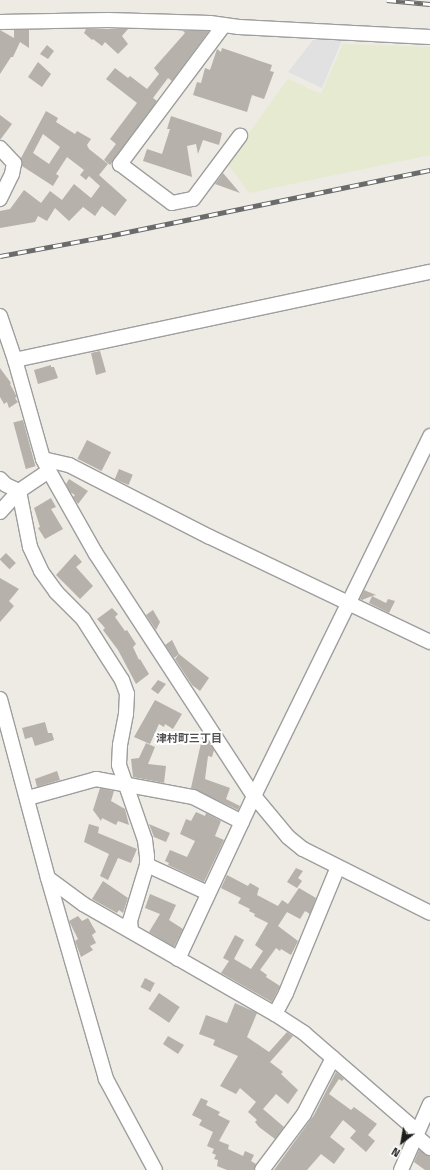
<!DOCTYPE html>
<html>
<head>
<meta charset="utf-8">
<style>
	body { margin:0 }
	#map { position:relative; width:430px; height:1170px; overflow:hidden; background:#edebe4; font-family:"Titillium Web","Noto Sans JP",sans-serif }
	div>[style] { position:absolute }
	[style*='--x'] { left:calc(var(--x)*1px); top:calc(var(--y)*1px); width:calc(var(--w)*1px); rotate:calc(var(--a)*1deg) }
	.farmland>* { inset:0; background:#e5ead1 }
	.parking>* { inset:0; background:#e1e1e1 }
	.building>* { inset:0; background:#b6b1aa; transform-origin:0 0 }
	.roads { filter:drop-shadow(1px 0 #9e9e9e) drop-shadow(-1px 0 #9e9e9e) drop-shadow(0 1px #9e9e9e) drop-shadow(0 -1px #9e9e9e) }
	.minor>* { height:14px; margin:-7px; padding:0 7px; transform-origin:7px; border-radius:7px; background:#fff }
	.rail>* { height:4.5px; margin-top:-2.25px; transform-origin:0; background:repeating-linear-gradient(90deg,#fff 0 9px,#6b6b6b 0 18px); box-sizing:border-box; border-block:1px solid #6b6b6b }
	span { translate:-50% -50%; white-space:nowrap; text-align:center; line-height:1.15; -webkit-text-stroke:4px #fff; paint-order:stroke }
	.neighbourhood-label { font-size:11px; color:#505050; font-weight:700 }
	.north { position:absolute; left:382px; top:1122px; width:40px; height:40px; -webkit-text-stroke:3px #fff; paint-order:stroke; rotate:211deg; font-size:11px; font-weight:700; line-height:16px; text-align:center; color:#1d1d1d }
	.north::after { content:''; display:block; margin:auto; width:14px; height:18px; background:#1d1d1d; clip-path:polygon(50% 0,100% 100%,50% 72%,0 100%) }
</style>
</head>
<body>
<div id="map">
	<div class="farmland">
		<div style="clip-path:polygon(343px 44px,430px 47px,430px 155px,249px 193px,227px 163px,288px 79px,321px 94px)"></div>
	</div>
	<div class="parking">
		<div style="clip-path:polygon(313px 40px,342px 40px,322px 88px,288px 72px)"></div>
	</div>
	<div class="building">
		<div style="clip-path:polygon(86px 29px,128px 29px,122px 36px,128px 44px,118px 54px,105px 42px,102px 46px,93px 39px,92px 40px,84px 33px)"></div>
		<div style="clip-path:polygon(0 30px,14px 38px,14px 30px,29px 30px,29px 48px,20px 42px,13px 57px,11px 57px,0 74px)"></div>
		<div style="clip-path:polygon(183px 31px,209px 31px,172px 81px,168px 78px,153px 98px,157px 101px,110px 165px,104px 160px,116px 144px,110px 139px,137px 103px,106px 79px,115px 68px,128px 78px,130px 76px,147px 89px,159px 74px,154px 68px,185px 33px)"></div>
		<div style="clip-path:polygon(47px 45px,54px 51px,48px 59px,40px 54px)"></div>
		<div style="clip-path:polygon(222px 48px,272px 65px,270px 71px,274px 72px,264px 99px,252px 95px,247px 112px,193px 95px,197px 82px,201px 83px,205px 68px,210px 70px,217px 49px,221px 52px)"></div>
		<div style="clip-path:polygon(38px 62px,51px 74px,42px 87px,28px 77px)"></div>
		<div style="clip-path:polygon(evenodd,46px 111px,58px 118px,56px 122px,75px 134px,77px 131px,91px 139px,87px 145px,89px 149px,108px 164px,99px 175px,127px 200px,115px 216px,102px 206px,95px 216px,83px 207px,69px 221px,55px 208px,47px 221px,38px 216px,35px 222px,0 228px,0 211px,10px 209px,24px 190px,41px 203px,50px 191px,62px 200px,74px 184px,91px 198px,100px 186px,89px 176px,86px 180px,80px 175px,84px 170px,67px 157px,56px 174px,59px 176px,53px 186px,22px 166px,21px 158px,46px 111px,43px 134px,60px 147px,49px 164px,33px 153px,43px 134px)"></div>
		<div style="clip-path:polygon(0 115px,12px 124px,0 140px)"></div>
		<div style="clip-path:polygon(171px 116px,222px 133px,219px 145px,203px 140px,198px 154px,196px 144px,187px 146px,192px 177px,143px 161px,147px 149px,162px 154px,170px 129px,167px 129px)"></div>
		<div style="clip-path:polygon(223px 173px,240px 193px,215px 184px)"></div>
		<div style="clip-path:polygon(100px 351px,106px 372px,96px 375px,91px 353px)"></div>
		<div style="clip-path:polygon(51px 365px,51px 367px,54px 367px,58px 378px,38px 384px,34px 370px)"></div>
		<div style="clip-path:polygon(0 368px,11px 383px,10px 384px,17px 397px,15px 398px,18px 402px,9px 408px,7px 402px,4px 404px,0 397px)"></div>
		<div style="left:23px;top:420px;width:48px;height:10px;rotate:75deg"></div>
		<div style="left:87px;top:440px;width:27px;height:21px;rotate:27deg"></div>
		<div style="left:119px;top:469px;width:15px;height:11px;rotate:23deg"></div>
		<div style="clip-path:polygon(69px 479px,88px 491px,78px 504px,73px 497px,75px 495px,70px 492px,66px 484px)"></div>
		<div style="clip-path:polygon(51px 498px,56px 507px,51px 509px,63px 529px,45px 539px,38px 528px,40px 527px,34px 508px)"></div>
		<div style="left:6px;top:553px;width:14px;height:9px;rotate:45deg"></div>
		<div style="clip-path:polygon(75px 554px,82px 562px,76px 567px,93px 586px,80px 599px,56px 575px)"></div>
		<div style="clip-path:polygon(0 578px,19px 589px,9px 601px,14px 606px,0 622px)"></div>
		<div style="clip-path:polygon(364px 590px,376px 595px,372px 596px,386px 603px,388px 599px,395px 601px,389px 613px,369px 603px,372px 596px,362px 600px,360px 599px)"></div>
		<div style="clip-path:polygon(112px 608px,118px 614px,115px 617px,125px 631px,127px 630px,136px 644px,133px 647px,139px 660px,140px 659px,149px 674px,136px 684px,118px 650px,103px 630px,105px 628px,97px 619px)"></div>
		<div style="clip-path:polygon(153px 610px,160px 622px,156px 630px,146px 615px)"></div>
		<div style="clip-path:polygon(172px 640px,179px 654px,209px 678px,200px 691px,192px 685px,175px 659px,179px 654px,174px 658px,165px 645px)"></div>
		<div style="clip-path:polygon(158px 680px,166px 684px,158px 694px,151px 689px)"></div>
		<div style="clip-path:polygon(155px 700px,182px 714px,173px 729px,165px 724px,164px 727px,159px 724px,150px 744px,134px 737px)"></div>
		<div style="clip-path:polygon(45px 722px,48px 733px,52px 733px,54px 740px,35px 746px,32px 737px,25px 739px,22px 728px)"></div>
		<div style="clip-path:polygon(203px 734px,214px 750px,212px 757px,208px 756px,205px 779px,230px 788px,226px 799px,240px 806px,238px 810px,191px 788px)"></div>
		<div style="clip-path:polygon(146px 743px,155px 747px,148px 764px,166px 766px,164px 783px,133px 777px,131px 759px,139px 758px)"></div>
		<div style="clip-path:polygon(57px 771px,60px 780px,37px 787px,35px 779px)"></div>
		<div style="clip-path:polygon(100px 788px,114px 791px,111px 801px,125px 809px,129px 825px,118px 821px,116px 825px,102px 818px,101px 821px,93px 810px)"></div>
		<div style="clip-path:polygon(196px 812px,205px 816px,206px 813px,221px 821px,215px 836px,224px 840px,204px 882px,168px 865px,169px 863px,165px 861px,170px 850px,187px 857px,195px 841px,180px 834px,186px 819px,191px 821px)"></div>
		<div style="clip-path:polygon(89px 824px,99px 827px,98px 833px,137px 849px,131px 863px,118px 858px,108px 880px,100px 876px,109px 854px,84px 842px)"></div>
		<div style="clip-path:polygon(149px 824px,170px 833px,166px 842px,154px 837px)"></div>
		<div style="clip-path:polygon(296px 868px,303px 871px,298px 878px,302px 881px,297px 888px,287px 882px)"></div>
		<div style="clip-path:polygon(227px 875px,248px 886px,250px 883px,259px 888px,257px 895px,278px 906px,282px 900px,288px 904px,299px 888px,316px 898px,310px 914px,305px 911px,300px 919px,287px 912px,278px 926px,298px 941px,291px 955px,281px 949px,280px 951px,276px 948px,260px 970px,267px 975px,266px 977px,280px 986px,272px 1002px,221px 973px,229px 961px,223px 958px,235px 935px,244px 940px,234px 959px,251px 969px,263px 951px,255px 945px,268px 923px,254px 916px,255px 914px,249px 911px,250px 909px,238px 903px,241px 898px,221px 888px)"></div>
		<div style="clip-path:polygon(103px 881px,128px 898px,123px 913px,119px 910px,117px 913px,92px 899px)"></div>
		<div style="clip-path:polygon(150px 894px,176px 905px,169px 920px,183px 929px,174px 947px,149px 932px,160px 914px,145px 908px)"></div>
		<div style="clip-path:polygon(78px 916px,82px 921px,88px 918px,96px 932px,92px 935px,96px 943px,90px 946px,93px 950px,81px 957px,75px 941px,78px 939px,69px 921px)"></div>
		<div style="left:145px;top:978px;width:11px;height:10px;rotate:27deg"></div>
		<div style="left:159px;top:993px;width:25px;height:19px;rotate:34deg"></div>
		<div style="clip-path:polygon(235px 1003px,257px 1013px,247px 1037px,269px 1052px,287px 1032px,293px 1036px,270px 1062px,283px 1072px,281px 1074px,298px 1090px,288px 1104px,276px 1094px,263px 1109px,284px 1127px,275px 1139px,259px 1127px,255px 1122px,257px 1120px,248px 1112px,256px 1102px,240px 1088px,236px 1094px,220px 1086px,238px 1056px,213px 1045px,215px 1040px,199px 1034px,206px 1015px,227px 1023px)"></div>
		<div style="clip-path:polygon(168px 1036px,184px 1045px,178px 1054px,163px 1044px)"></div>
		<div style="clip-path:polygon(336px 1072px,344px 1079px,342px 1081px,339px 1079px,329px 1094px,351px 1110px,354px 1107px,377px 1124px,368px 1135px,375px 1141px,366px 1152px,350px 1138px,356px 1131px,343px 1120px,330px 1137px,345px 1149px,334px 1164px,321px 1154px,307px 1170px,274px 1170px,314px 1115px)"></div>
		<div style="clip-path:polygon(201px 1098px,208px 1101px,206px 1105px,220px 1112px,218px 1115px,230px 1121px,219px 1141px,229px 1145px,228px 1149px,243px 1156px,245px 1151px,254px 1155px,251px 1161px,256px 1164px,254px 1170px,227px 1170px,217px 1166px,218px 1160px,214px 1159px,216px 1155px,212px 1153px,214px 1149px,207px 1146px,213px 1132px,199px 1125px,202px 1120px,192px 1115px)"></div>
		<div style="clip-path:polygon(419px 1150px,430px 1156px,430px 1170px,425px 1170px,414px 1162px)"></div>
	</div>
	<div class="roads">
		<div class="minor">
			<div style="--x:0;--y:22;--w:108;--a:-1.1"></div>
			<div style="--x:108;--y:20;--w:102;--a:1.7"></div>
			<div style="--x:210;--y:23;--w:29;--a:8"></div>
			<div style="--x:239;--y:27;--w:191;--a:3"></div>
			<div style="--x:224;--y:25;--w:174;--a:126.8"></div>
			<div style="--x:120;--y:164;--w:65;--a:36.9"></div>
			<div style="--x:172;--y:203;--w:21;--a:-11"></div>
			<div style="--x:193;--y:199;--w:79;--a:-53.3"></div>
			<div style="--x:0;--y:148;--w:21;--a:47"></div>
			<div style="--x:14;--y:163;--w:11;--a:100"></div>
			<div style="--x:12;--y:174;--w:28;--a:116"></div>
			<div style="--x:0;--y:316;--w:46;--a:71.2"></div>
			<div style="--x:15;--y:360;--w:103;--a:74.2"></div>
			<div style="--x:43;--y:459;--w:13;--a:63"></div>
			<div style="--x:49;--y:471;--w:95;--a:60.5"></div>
			<div style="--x:96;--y:554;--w:289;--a:56.9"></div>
			<div style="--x:254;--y:796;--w:53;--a:50.3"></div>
			<div style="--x:288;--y:837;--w:19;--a:39"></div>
			<div style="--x:303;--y:849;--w:142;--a:26.7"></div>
			<div style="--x:15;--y:360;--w:424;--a:-12"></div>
			<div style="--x:43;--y:459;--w:27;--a:13"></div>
			<div style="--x:69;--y:465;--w:158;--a:27.1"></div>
			<div style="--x:210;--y:537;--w:244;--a:25.5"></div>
			<div style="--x:0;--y:479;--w:8;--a:45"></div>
			<div style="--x:6;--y:485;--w:14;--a:25"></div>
			<div style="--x:19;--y:491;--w:57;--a:78.9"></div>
			<div style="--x:30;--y:547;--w:26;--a:65"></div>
			<div style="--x:41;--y:571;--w:26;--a:54"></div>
			<div style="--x:56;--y:592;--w:38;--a:45"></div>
			<div style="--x:83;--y:619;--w:72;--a:57.4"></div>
			<div style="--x:122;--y:680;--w:15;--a:70"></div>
			<div style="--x:127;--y:694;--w:20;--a:93"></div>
			<div style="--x:126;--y:714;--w:32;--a:101"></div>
			<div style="--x:120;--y:745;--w:20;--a:93"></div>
			<div style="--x:119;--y:765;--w:79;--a:70.9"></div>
			<div style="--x:145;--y:840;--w:16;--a:83"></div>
			<div style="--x:147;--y:856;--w:9;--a:90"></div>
			<div style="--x:147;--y:865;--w:59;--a:106.9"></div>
			<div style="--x:130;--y:921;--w:10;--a:84"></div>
			<div style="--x:0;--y:512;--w:28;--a:-48"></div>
			<div style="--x:19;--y:491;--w:36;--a:-34"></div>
			<div style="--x:0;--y:699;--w:185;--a:75"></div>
			<div style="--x:48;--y:878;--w:209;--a:73.9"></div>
			<div style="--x:106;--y:1079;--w:103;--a:61.7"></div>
			<div style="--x:28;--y:798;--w:71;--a:-15.6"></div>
			<div style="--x:96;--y:779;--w:99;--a:10.5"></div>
			<div style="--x:193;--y:797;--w:55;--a:27"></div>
			<div style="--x:147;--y:865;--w:67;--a:24.7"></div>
			<div style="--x:48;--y:878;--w:44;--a:36.6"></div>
			<div style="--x:83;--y:904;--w:221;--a:29.8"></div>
			<div style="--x:275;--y:1014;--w:35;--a:33"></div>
			<div style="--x:304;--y:1033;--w:150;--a:40.9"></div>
			<div style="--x:178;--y:959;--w:180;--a:-65"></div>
			<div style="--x:254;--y:796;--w:401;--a:-63.9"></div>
			<div style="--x:275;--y:1014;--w:24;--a:-62"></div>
			<div style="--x:286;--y:993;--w:136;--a:-67.6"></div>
			<div style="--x:415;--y:1135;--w:20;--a:41"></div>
			<div style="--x:262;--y:1170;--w:70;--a:-53.1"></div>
			<div style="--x:304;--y:1114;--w:63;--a:-62.6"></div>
			<div style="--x:401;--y:1170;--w:72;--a:-66.3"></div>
		</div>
	</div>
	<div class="rail">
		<div style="--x:387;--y:0;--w:43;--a:5.3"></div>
		<div style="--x:0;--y:256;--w:105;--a:-10.5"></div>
		<div style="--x:103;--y:237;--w:334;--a:-11.6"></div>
	</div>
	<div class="neighbourhood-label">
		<span style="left:189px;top:738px">津村町三丁目</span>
	</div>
	<div class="north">N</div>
</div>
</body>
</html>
